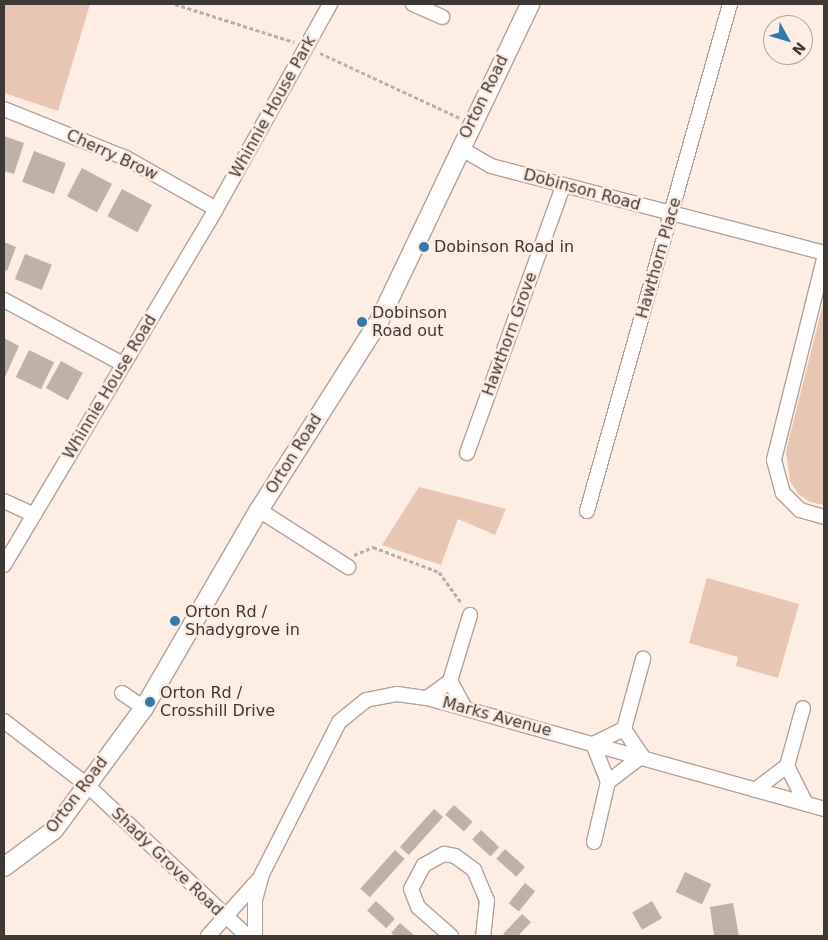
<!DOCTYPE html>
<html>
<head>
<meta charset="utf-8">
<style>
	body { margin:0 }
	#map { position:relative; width:828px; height:940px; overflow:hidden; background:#fdede3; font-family:"DejaVu Sans",sans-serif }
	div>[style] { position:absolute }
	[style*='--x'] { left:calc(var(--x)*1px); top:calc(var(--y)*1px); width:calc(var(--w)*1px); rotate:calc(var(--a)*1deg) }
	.green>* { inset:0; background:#e9c6b1 }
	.building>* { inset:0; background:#c0b1a8; transform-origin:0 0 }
	.path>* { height:3px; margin-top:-1.5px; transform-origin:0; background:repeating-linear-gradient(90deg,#baada5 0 4px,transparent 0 6.5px) }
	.roads { filter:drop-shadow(1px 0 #b1a299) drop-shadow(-1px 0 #b1a299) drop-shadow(0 1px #b1a299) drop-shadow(0 -1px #b1a299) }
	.minor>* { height:14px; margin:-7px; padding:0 7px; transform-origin:7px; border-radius:7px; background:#fff }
	.tertiary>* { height:18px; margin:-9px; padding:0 9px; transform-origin:9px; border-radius:9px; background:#fff }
	.dots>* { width:14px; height:14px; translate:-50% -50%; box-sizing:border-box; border:2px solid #fdede3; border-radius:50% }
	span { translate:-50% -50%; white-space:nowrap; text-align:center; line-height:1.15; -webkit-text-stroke:5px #fdede3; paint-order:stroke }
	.street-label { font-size:16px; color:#3e3834 }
	.poi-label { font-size:16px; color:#3e3834 }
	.left { translate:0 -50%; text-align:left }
	.frame { position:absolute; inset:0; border:5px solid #3e3834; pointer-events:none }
	.north { position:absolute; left:763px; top:15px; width:50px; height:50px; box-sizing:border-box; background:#fdede3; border:1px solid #b1a59d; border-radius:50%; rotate:129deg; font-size:14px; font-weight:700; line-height:20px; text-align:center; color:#3e3834 }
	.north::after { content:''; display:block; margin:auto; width:18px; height:22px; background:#2c7bad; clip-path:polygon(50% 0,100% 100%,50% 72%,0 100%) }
</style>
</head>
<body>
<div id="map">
	<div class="green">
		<div style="clip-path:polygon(4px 4px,90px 4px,58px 111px,4px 93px)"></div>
		<div style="clip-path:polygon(824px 300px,824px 505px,810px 502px,798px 494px,790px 481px,786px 451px)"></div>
		<div style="clip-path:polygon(419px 487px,506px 509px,495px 535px,458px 519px,441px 565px,382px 545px)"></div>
		<div style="clip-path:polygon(707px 578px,799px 604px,778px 678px,736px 666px,738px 657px,689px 643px)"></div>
	</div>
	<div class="building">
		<div style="clip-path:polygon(4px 136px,24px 143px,14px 174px,4px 171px)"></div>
		<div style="left:34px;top:151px;width:34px;height:33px;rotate:21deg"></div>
		<div style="left:82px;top:168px;width:34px;height:32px;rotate:28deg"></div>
		<div style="left:122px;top:189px;width:34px;height:31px;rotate:28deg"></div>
		<div style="clip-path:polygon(4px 242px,16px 247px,7px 271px,4px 270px)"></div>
		<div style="left:25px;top:254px;width:29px;height:27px;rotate:22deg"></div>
		<div style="clip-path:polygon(4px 338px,19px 346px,4px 379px)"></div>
		<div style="left:29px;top:350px;width:28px;height:30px;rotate:26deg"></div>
		<div style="left:61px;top:361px;width:25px;height:31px;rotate:29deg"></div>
		<div style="left:454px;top:805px;width:25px;height:13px;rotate:42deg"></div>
		<div style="left:434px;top:809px;width:12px;height:51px;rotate:42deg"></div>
		<div style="left:481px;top:830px;width:25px;height:13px;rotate:43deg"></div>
		<div style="left:505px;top:849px;width:27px;height:13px;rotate:42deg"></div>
		<div style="left:395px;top:850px;width:13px;height:52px;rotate:42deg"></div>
		<div style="left:685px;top:872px;width:29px;height:22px;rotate:25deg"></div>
		<div style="left:525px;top:883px;width:13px;height:26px;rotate:39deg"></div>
		<div style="left:376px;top:901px;width:26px;height:13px;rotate:43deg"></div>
		<div style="left:652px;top:901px;width:20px;height:23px;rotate:60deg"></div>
		<div style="clip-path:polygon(733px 903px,739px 936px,714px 936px,710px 907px)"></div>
		<div style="clip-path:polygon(522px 914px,531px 922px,518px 936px,506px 936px,503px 934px)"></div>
		<div style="clip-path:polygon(400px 923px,415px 936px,395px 936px,391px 933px)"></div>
	</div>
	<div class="path">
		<div style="--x:175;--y:4;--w:125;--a:17.7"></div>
		<div style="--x:320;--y:53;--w:154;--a:24.9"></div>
		<div style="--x:354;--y:555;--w:21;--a:-23"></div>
		<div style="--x:373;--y:547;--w:71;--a:20.7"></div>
		<div style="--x:439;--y:572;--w:39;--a:54"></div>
	</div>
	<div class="roads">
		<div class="minor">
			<div style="--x:413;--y:4;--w:32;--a:24"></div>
			<div style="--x:4;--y:109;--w:131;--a:21.9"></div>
			<div style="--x:126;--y:158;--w:103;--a:29.5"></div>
			<div style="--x:460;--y:148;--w:36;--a:30"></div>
			<div style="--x:491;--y:166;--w:344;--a:14.6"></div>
			<div style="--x:824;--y:259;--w:207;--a:104"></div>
			<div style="--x:774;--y:460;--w:34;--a:75"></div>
			<div style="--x:783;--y:493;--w:24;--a:45"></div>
			<div style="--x:800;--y:510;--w:25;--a:16"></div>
			<div style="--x:4;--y:300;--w:135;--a:28.3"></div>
			<div style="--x:467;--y:453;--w:284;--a:-70.2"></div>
			<div style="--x:4;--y:501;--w:33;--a:25"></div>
			<div style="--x:259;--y:510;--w:106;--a:32.6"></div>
			<div style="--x:587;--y:511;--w:527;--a:-74.25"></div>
			<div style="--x:4;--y:565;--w:414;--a:-59.2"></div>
			<div style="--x:216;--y:209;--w:235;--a:-60.9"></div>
			<div style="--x:450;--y:681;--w:31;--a:61"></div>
			<div style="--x:122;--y:693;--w:27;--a:34"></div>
			<div style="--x:427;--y:698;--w:29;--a:-36"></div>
			<div style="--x:450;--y:681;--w:69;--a:-73.1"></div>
			<div style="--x:4;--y:721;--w:106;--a:37.7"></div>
			<div style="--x:88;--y:786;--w:219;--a:43.3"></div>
			<div style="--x:787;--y:766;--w:42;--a:63.4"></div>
			<div style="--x:608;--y:782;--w:43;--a:-37.4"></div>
			<div style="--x:642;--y:756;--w:32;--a:-124"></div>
			<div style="--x:624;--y:729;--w:73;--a:-74.8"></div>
			<div style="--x:755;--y:790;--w:40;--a:-37"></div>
			<div style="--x:787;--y:766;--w:60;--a:-74.6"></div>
			<div style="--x:594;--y:842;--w:62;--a:-76.9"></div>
			<div style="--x:608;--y:782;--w:41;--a:-111.5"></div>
			<div style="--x:593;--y:744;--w:34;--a:-26"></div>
			<div style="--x:208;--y:936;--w:76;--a:-48.2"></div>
			<div style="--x:255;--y:936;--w:36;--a:-90"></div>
			<div style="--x:255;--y:900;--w:27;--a:-75"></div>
			<div style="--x:262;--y:874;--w:170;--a:-63.1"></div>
			<div style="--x:339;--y:722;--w:35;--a:-39"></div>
			<div style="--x:366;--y:700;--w:32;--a:-11"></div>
			<div style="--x:397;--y:694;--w:30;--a:8"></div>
			<div style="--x:427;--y:698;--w:412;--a:15.6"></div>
			<div style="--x:451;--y:936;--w:44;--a:-138.7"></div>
			<div style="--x:418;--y:907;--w:19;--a:-111"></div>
			<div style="--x:411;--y:889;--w:27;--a:-62"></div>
			<div style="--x:424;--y:865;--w:23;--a:-29"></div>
			<div style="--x:444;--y:854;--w:11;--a:10"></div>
			<div style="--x:455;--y:856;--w:24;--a:36"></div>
			<div style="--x:474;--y:870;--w:33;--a:67"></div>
			<div style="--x:487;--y:900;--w:36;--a:96"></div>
		</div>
		<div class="tertiary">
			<div style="--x:4;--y:867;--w:62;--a:-36.5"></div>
			<div style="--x:54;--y:830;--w:152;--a:-53.6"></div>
			<div style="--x:144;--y:708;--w:229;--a:-59.9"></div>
			<div style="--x:259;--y:510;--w:226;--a:-57.6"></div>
			<div style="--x:380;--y:319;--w:349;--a:-64.5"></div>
		</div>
	</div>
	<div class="dots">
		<div style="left:424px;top:247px;background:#2c7bad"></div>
		<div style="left:362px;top:322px;background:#2c7bad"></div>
		<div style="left:175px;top:621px;background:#2c7bad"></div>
		<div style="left:150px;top:702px;background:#2c7bad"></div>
	</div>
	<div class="street-label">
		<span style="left:484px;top:97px;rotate:-64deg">Orton Road</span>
		<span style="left:273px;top:107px;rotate:-61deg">Whinnie House Park</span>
		<span style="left:112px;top:155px;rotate:25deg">Cherry Brow</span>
		<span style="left:582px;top:190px;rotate:15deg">Dobinson Road</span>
		<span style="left:659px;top:258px;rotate:-74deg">Hawthorn Place</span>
		<span style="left:510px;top:334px;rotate:-70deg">Hawthorn Grove</span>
		<span style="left:110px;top:387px;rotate:-59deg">Whinnie House Road</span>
		<span style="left:294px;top:454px;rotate:-58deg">Orton Road</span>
		<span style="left:497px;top:717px;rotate:15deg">Marks Avenue</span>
		<span style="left:77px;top:795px;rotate:-53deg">Orton Road</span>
		<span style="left:167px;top:862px;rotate:44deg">Shady Grove Road</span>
	</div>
	<div class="poi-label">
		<span class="left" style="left:434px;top:247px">Dobinson Road in</span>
		<span class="left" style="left:372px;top:322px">Dobinson<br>Road out</span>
		<span class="left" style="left:185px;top:621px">Orton Rd /<br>Shadygrove in</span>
		<span class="left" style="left:160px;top:702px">Orton Rd /<br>Crosshill Drive</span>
	</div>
	<div class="frame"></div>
	<div class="north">N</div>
</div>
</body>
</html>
